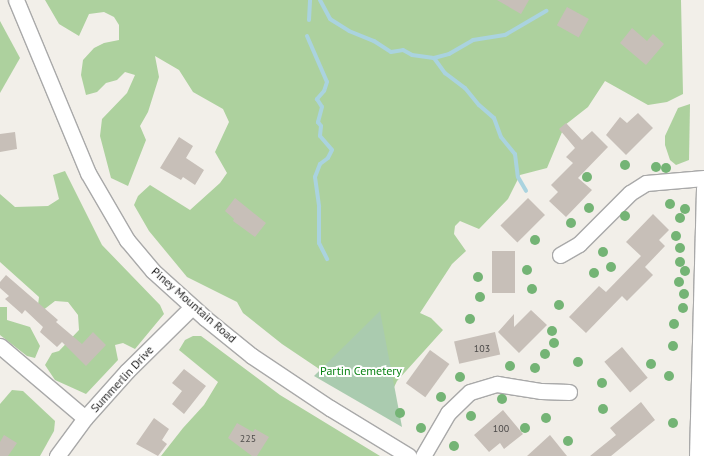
<!DOCTYPE html>
<html>
<head>
<meta charset="utf-8">
<style>
	body { margin:0 }
	#map { position:relative; width:704px; height:456px; overflow:hidden; background:#f2efe9; font-family:"PT Sans",sans-serif }
	div>[style] { position:absolute }
	[style*='--x'] { left:calc(var(--x)*1px); top:calc(var(--y)*1px); width:calc(var(--w)*1px); rotate:calc(var(--a)*1deg) }
	.forest>* { inset:0; background:#add19e }
	.cemetery>* { inset:0; background:#aacbaf }
	.stream>* { height:4px; margin:-2px; padding:0 2px; transform-origin:2px; border-radius:2px; background:#aad3df }
	.building>* { inset:0; background:#c7bfb8; transform-origin:0 0 }
	.roads { filter:drop-shadow(1px 0 #a9a9a9) drop-shadow(-1px 0 #a9a9a9) drop-shadow(0 1px #a9a9a9) drop-shadow(0 -1px #a9a9a9) }
	.street>* { height:15px; margin:-7.5px; padding:0 7.5px; transform-origin:7.5px; border-radius:7.5px; background:#fff }
	.trees>* { width:10px; height:10px; margin:-5px; border-radius:50%; background:#74b475 }
	span { translate:-50% -50%; white-space:nowrap; text-align:center; line-height:1.15; -webkit-text-stroke:4px #fff; paint-order:stroke }
	.number-label { font-size:10px; color:#4b4948 }
	.number-label span { -webkit-text-stroke-width:0 }
	.street-label { font-size:12px; color:#222 }
	.park-label { font-size:12px; color:#0c8416 }
</style>
</head>
<body>
<div id="map">
	<div class="forest">
		<div style="clip-path:polygon(45px 0,681px 0,683px 94px,667px 102px,648px 105px,605px 81px,588px 107px,565px 125px,547px 168px,520px 175px,508px 199px,479px 229px,460px 221px,455px 226px,454px 234px,466px 251px,452px 264px,420px 313px,431px 318px,443px 330px,397px 381px,386px 404px,337px 381px,282px 344px,243px 313px,237px 302px,187px 277px,149px 231px,134px 205px,138px 196px,150px 185px,190px 210px,220px 183px,227px 173px,215px 152px,229px 122px,223px 109px,193px 92px,179px 70px,155px 56px,159px 77px,148px 112px,140px 126px,146px 140px,128px 186px,111px 178px,100px 136px,102px 119px,127px 93px,135px 75px,125px 72px,117px 80px,106px 83px,97px 92px,86px 95px,81px 75px,83px 60px,94px 48px,104px 43px,119px 40px,119px 25px,114px 17px,104px 12px,89px 14px,79px 36px,59px 24px)"></div>
		<div style="clip-path:polygon(0 21px,20px 58px,0 93px)"></div>
		<div style="clip-path:polygon(690px 104px,689px 160px,676px 165px,670px 160px,665px 145px,665px 136px,678px 108px)"></div>
		<div style="clip-path:polygon(65px 171px,102px 245px,160px 305px,164px 314px,135px 349px,123px 343px,115px 345px,118px 360px,86px 394px,55px 380px,45px 365px,52px 353px,59px 351px,79px 330px,78px 315px,68px 302px,55px 301px,42px 311px,38px 305px,39px 297px,0 262px,0 194px,15px 207px,48px 206px,59px 199px,53px 175px)"></div>
		<div style="clip-path:polygon(0 307px,7px 307px,7px 320px,30px 327px,40px 346px,35px 358px,27px 356px,0 335px)"></div>
		<div style="clip-path:polygon(193px 336px,201px 336px,280px 395px,380px 456px,161px 456px,183px 428px,204px 405px,218px 382px,179px 350px,185px 340px)"></div>
		<div style="clip-path:polygon(12px 390px,23px 391px,55px 421px,54px 431px,40px 456px,0 456px,0 404px)"></div>
	</div>
	<div class="cemetery">
		<div style="clip-path:polygon(380px 311px,402px 427px,314px 376px)"></div>
	</div>
	<div class="stream">
		<div style="--x:320;--y:0;--w:21;--a:62"></div>
		<div style="--x:330;--y:19;--w:22;--a:32"></div>
		<div style="--x:349;--y:31;--w:27;--a:22"></div>
		<div style="--x:374;--y:41;--w:20;--a:33"></div>
		<div style="--x:391;--y:52;--w:12;--a:-9"></div>
		<div style="--x:403;--y:50;--w:10;--a:29"></div>
		<div style="--x:412;--y:55;--w:22;--a:8"></div>
		<div style="--x:434;--y:58;--w:16;--a:-15"></div>
		<div style="--x:449;--y:54;--w:28;--a:-30"></div>
		<div style="--x:473;--y:40;--w:32;--a:-9"></div>
		<div style="--x:505;--y:35;--w:48;--a:-30.3"></div>
		<div style="--x:309;--y:20;--w:20;--a:-87"></div>
		<div style="--x:307;--y:36;--w:50;--a:66.5"></div>
		<div style="--x:327;--y:82;--w:9;--a:108"></div>
		<div style="--x:324;--y:91;--w:11;--a:131"></div>
		<div style="--x:317;--y:99;--w:9;--a:58"></div>
		<div style="--x:322;--y:107;--w:16;--a:105"></div>
		<div style="--x:318;--y:122;--w:5;--a:53"></div>
		<div style="--x:321;--y:126;--w:10;--a:96"></div>
		<div style="--x:320;--y:136;--w:18;--a:49"></div>
		<div style="--x:332;--y:150;--w:9;--a:117"></div>
		<div style="--x:328;--y:158;--w:10;--a:143"></div>
		<div style="--x:320;--y:164;--w:14;--a:111"></div>
		<div style="--x:315;--y:177;--w:30;--a:82"></div>
		<div style="--x:319;--y:207;--w:36;--a:90"></div>
		<div style="--x:319;--y:243;--w:18;--a:63"></div>
		<div style="--x:434;--y:58;--w:19;--a:54"></div>
		<div style="--x:445;--y:73;--w:25;--a:37"></div>
		<div style="--x:465;--y:88;--w:22;--a:51"></div>
		<div style="--x:479;--y:105;--w:20;--a:41"></div>
		<div style="--x:494;--y:118;--w:20;--a:70"></div>
		<div style="--x:501;--y:137;--w:22;--a:51"></div>
		<div style="--x:515;--y:154;--w:23;--a:83"></div>
		<div style="--x:518;--y:177;--w:16;--a:60"></div>
	</div>
	<div class="building">
		<div style="clip-path:polygon(497px 0,529px 0,521px 14px)"></div>
		<div style="left:567px;top:7px;width:25px;height:21px;rotate:29deg"></div>
		<div style="clip-path:polygon(632px 28px,647px 41px,653px 34px,664px 44px,646px 65px,620px 43px)"></div>
		<div style="clip-path:polygon(638px 113px,653px 128px,626px 155px,606px 135px,620px 117px,627px 123px)"></div>
		<div style="clip-path:polygon(566px 123px,582px 140px,592px 131px,608px 147px,578px 178px,592px 190px,566px 217px,549px 201px,558px 192px,551px 185px,573px 163px,566px 157px,575px 148px,559px 129px)"></div>
		<div style="clip-path:polygon(15px 132px,17px 149px,0 152px,0 134px)"></div>
		<div style="clip-path:polygon(179px 137px,193px 146px,186px 158px,204px 170px,195px 185px,183px 177px,181px 180px,160px 168px)"></div>
		<div style="clip-path:polygon(235px 198px,266px 223px,255px 237px,233px 221px,234px 219px,225px 211px)"></div>
		<div style="left:528px;top:198px;width:24px;height:39px;rotate:45deg"></div>
		<div style="clip-path:polygon(653px 214px,669px 230px,659px 240px,665px 246px,645px 267px,653px 275px,627px 301px,622px 296px,586px 333px,569px 317px,599px 286px,606px 292px,641px 256px,626px 242px)"></div>
		<div style="left:492px;top:251px;width:23px;height:42px"></div>
		<div style="clip-path:polygon(6px 275px,58px 320px,56px 322px,82px 344px,93px 332px,106px 345px,86px 366px,62px 342px,57px 347px,40px 332px,43px 327px,25px 310px,22px 314px,5px 299px,9px 296px,0 288px,0 282px)"></div>
		<div style="clip-path:polygon(531px 310px,547px 325px,519px 353px,498px 332px,514px 314px,514px 327px)"></div>
		<div style="left:495px;top:332px;width:23px;height:42px;rotate:77deg"></div>
		<div style="left:622px;top:347px;width:40px;height:23px;rotate:50deg"></div>
		<div style="left:430px;top:350px;width:24px;height:41px;rotate:36deg"></div>
		<div style="clip-path:polygon(184px 369px,206px 386px,184px 414px,172px 404px,182px 391px,172px 383px)"></div>
		<div style="clip-path:polygon(641px 402px,655px 420px,611px 456px,590px 456px,616px 435px,610px 428px)"></div>
		<div style="clip-path:polygon(503px 410px,523px 434px,504px 449px,500px 443px,489px 452px,474px 435px)"></div>
		<div style="clip-path:polygon(154px 418px,169px 429px,162px 440px,167px 444px,158px 456px,136px 444px)"></div>
		<div style="clip-path:polygon(237px 423px,253px 432px,255px 429px,269px 437px,257px 456px,252px 456px,228px 438px)"></div>
		<div style="clip-path:polygon(4px 435px,17px 443px,8px 456px,0 456px,0 442px)"></div>
		<div style="clip-path:polygon(550px 435px,567px 456px,527px 456px)"></div>
	</div>
	<div class="roads">
		<div class="street">
			<div style="--x:16;--y:0;--w:187;--a:67.4"></div>
			<div style="--x:88;--y:173;--w:78;--a:59.8"></div>
			<div style="--x:127;--y:240;--w:40;--a:50"></div>
			<div style="--x:153;--y:271;--w:70;--a:42.1"></div>
			<div style="--x:205;--y:318;--w:60;--a:39"></div>
			<div style="--x:252;--y:356;--w:94;--a:33.7"></div>
			<div style="--x:330;--y:408;--w:92;--a:31.3"></div>
			<div style="--x:560;--y:255;--w:22;--a:-30"></div>
			<div style="--x:579;--y:244;--w:72;--a:-45"></div>
			<div style="--x:630;--y:193;--w:19;--a:-32"></div>
			<div style="--x:646;--y:183;--w:58;--a:-4.9"></div>
			<div style="--x:0;--y:346;--w:111;--a:40.3"></div>
			<div style="--x:57;--y:456;--w:47;--a:-53.6"></div>
			<div style="--x:85;--y:418;--w:63;--a:-48.2"></div>
			<div style="--x:127;--y:371;--w:91;--a:-44.6"></div>
			<div style="--x:423;--y:456;--w:50;--a:-59.8"></div>
			<div style="--x:448;--y:413;--w:30;--a:-44"></div>
			<div style="--x:470;--y:392;--w:28;--a:-17"></div>
			<div style="--x:497;--y:384;--w:45;--a:9"></div>
			<div style="--x:541;--y:391;--w:28;--a:2"></div>
			<div style="--x:697;--y:456;--w:268;--a:-88.5"></div>
		</div>
	</div>
	<div class="trees">
		<div style="left:625px;top:165px"></div>
		<div style="left:656px;top:167px"></div>
		<div style="left:666px;top:168px"></div>
		<div style="left:587px;top:177px"></div>
		<div style="left:670px;top:204px"></div>
		<div style="left:589px;top:208px"></div>
		<div style="left:685px;top:209px"></div>
		<div style="left:625px;top:216px"></div>
		<div style="left:680px;top:218px"></div>
		<div style="left:571px;top:223px"></div>
		<div style="left:676px;top:236px"></div>
		<div style="left:535px;top:240px"></div>
		<div style="left:680px;top:248px"></div>
		<div style="left:603px;top:252px"></div>
		<div style="left:680px;top:262px"></div>
		<div style="left:611px;top:267px"></div>
		<div style="left:527px;top:270px"></div>
		<div style="left:685px;top:271px"></div>
		<div style="left:594px;top:273px"></div>
		<div style="left:478px;top:277px"></div>
		<div style="left:679px;top:282px"></div>
		<div style="left:532px;top:289px"></div>
		<div style="left:684px;top:294px"></div>
		<div style="left:480px;top:297px"></div>
		<div style="left:559px;top:305px"></div>
		<div style="left:683px;top:308px"></div>
		<div style="left:470px;top:319px"></div>
		<div style="left:674px;top:324px"></div>
		<div style="left:552px;top:331px"></div>
		<div style="left:554px;top:343px"></div>
		<div style="left:673px;top:346px"></div>
		<div style="left:545px;top:354px"></div>
		<div style="left:578px;top:362px"></div>
		<div style="left:651px;top:364px"></div>
		<div style="left:510px;top:366px"></div>
		<div style="left:535px;top:368px"></div>
		<div style="left:669px;top:376px"></div>
		<div style="left:460px;top:377px"></div>
		<div style="left:602px;top:383px"></div>
		<div style="left:441px;top:397px"></div>
		<div style="left:502px;top:399px"></div>
		<div style="left:603px;top:409px"></div>
		<div style="left:400px;top:413px"></div>
		<div style="left:471px;top:416px"></div>
		<div style="left:546px;top:418px"></div>
		<div style="left:673px;top:423px"></div>
		<div style="left:421px;top:428px"></div>
		<div style="left:525px;top:428px"></div>
		<div style="left:568px;top:441px"></div>
		<div style="left:454px;top:446px"></div>
	</div>
	<div class="number-label">
		<span style="left:482px;top:349px">103</span>
		<span style="left:501px;top:429px">100</span>
		<span style="left:248px;top:439px">225</span>
	</div>
	<div class="street-label">
		<span style="left:194px;top:305px;rotate:41deg">Piney Mountain Road</span>
		<span style="left:122px;top:379px;rotate:-47deg">Summerlin Drive</span>
	</div>
	<div class="park-label">
		<span style="left:361px;top:371px">Partin Cemetery</span>
	</div>
</div>
</body>
</html>
